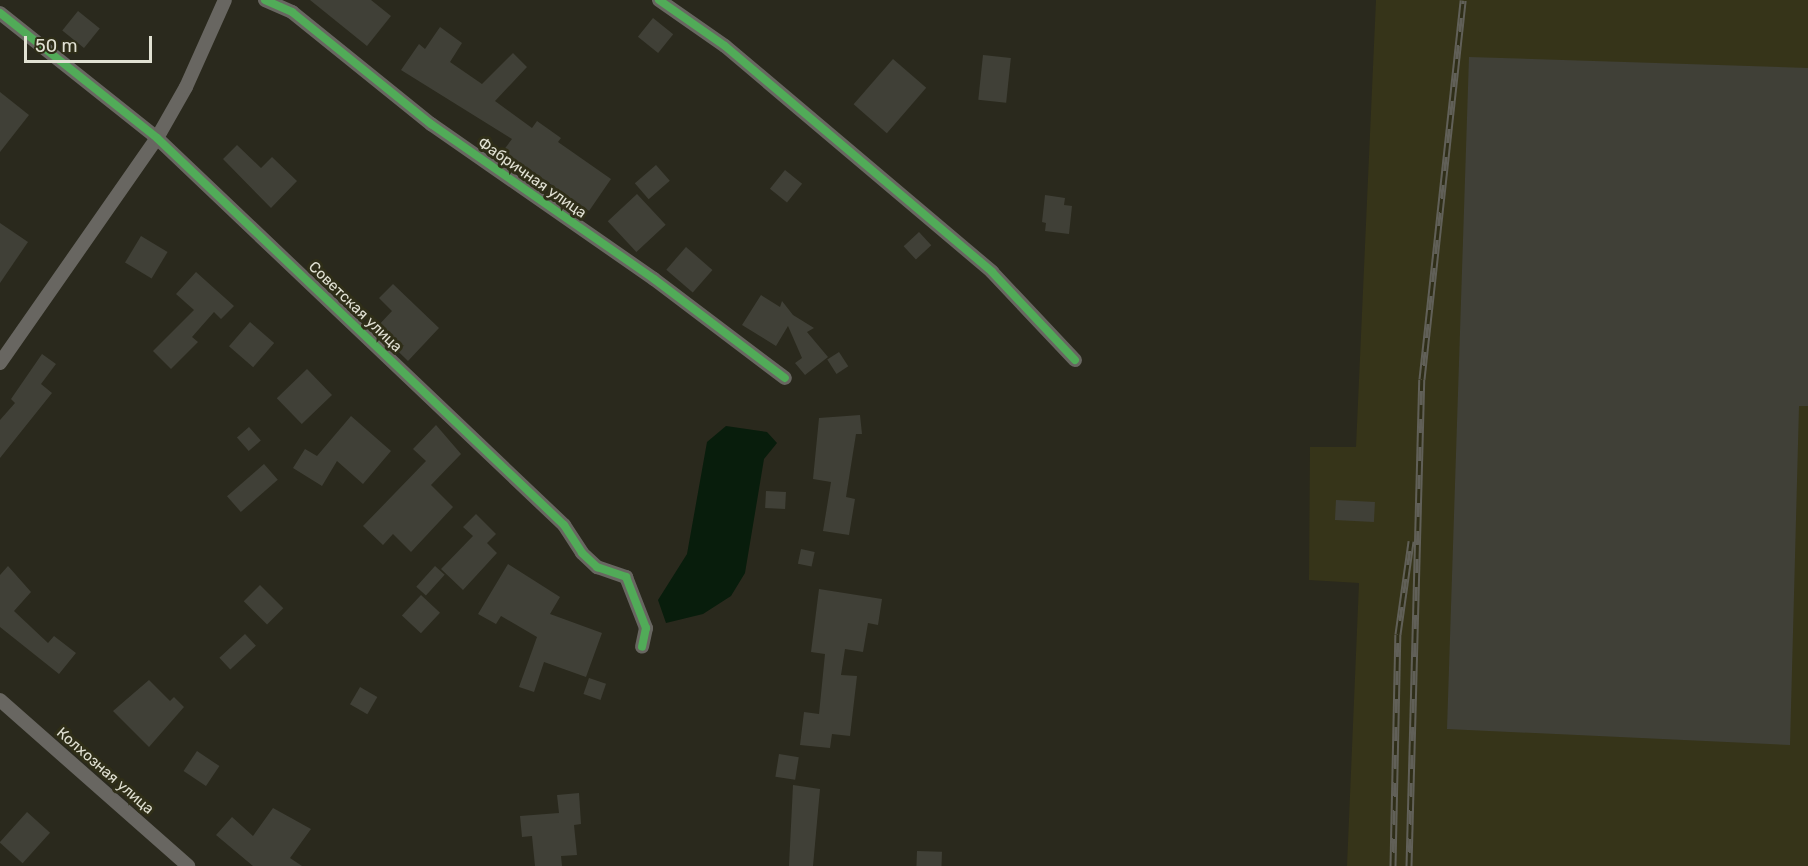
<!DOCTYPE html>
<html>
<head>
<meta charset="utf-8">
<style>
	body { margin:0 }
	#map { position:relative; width:1808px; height:866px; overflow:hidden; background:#2a291d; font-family:Rubik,sans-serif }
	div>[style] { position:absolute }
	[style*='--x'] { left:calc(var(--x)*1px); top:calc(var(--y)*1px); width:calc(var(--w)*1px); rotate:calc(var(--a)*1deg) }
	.built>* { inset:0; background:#363419 }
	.water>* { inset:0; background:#081d0c }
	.building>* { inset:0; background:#404037; transform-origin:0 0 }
	.street>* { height:14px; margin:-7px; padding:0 7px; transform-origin:7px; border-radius:7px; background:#686661 }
	.rail>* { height:7px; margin-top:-3.5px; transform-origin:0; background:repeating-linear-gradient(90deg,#2f2e18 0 14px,#616058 0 28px); box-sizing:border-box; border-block:2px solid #616058 }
	.cycleway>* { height:8px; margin:-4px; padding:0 4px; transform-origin:4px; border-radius:4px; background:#51ab58 }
	span { translate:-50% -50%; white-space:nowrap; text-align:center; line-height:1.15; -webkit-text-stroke:6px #2f2e18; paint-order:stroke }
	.street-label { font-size:15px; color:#e1e1d3 }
	.scale { position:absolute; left:24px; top:36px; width:128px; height:27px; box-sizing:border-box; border:3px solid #e1e1d3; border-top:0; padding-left:8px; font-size:18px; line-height:21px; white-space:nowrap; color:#e1e1d3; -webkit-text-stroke:4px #2f2e18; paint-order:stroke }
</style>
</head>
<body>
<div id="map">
	<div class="built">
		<div style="clip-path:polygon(1376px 0,1808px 0,1808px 866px,1347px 866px,1359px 583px,1309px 580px,1310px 447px,1356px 447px)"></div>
	</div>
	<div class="water">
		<div style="clip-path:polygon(726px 426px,767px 432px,777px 443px,764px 459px,745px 573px,731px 596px,703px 614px,666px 623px,658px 600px,687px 554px,707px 442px)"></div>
	</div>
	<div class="building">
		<div style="clip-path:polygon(310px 0,371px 0,391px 16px,367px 46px)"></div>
		<div style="left:78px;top:11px;width:28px;height:25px;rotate:39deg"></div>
		<div style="left:653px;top:18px;width:26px;height:24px;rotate:39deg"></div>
		<div style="clip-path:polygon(440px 27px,462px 43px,450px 62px,482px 84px,513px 53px,527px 67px,495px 101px,532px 128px,537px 121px,561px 138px,558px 142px,611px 179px,589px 211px,503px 151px,512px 139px,401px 70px,419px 44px,425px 49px)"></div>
		<div style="left:983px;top:55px;width:28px;height:45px;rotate:6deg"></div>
		<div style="clip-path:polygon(1469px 57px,1808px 68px,1808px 406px,1799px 406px,1790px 745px,1447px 729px)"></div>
		<div style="left:893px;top:59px;width:44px;height:60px;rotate:41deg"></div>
		<div style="clip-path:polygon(0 92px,29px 115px,0 152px)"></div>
		<div style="clip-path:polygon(237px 145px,261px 168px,272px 157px,297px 181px,271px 208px,223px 159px)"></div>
		<div style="left:656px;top:165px;width:21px;height:28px;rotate:49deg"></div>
		<div style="left:785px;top:170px;width:22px;height:24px;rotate:39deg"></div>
		<div style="left:637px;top:194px;width:42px;height:40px;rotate:47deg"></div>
		<div style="clip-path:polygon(1045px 195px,1065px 198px,1064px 205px,1072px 206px,1069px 234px,1045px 231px,1046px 223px,1042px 222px)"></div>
		<div style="clip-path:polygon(0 223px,28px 242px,0 283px)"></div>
		<div style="left:919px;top:232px;width:18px;height:21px;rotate:47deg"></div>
		<div style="left:141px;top:236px;width:31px;height:31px;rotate:31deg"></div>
		<div style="left:686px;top:247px;width:35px;height:30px;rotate:41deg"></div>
		<div style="clip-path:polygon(196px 272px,234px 306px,221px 319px,214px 312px,192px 337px,198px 342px,171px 369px,153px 351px,194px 310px,176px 294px)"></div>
		<div style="clip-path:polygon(393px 284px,439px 328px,408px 361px,375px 329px,392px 311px,379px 298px)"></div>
		<div style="clip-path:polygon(761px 295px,780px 307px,782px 301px,793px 315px,814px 328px,807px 332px,828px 357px,805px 375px,795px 363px,802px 358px,788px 326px,776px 346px,742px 325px)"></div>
		<div style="left:250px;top:322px;width:32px;height:32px;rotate:41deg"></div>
		<div style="left:839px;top:352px;width:17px;height:14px;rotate:57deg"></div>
		<div style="clip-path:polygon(42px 354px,56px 364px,41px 384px,52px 393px,0 458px,0 420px,15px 403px,11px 399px)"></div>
		<div style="left:307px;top:369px;width:36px;height:42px;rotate:46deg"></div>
		<div style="clip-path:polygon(860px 415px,862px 434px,856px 434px,846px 497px,855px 499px,849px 535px,823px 531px,831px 482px,813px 479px,819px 418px)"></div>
		<div style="clip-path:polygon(351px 416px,391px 451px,363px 484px,337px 461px,322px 486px,293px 468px,305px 449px,317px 456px)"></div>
		<div style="clip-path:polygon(436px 425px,461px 454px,431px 485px,453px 507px,411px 552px,393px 534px,383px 545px,363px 526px,426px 461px,413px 449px)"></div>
		<div style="left:249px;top:427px;width:18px;height:16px;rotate:49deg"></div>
		<div style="left:264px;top:464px;width:21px;height:49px;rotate:49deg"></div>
		<div style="left:766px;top:491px;width:20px;height:17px;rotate:3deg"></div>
		<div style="left:1336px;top:500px;width:39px;height:20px;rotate:3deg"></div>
		<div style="clip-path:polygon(476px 514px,496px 534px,487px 543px,497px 553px,463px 590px,441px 569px,473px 536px,463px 527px)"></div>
		<div style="left:801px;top:549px;width:14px;height:15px;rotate:12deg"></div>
		<div style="clip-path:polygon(508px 564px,560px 597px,550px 614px,602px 633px,586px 677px,544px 662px,534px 692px,519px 687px,537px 637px,501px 616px,496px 624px,478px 614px)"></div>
		<div style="clip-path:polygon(8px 566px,31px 592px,14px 611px,48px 643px,54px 636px,76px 653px,59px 674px,0 627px,0 575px)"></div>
		<div style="left:435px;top:566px;width:13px;height:28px;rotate:42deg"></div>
		<div style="left:260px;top:585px;width:33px;height:23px;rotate:45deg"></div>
		<div style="clip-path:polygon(819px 589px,882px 599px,878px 625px,868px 623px,863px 652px,845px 649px,841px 675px,857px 676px,850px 736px,832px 734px,830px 748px,800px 745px,804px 712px,819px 714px,825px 654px,811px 652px)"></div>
		<div style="left:421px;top:595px;width:26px;height:28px;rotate:43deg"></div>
		<div style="left:245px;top:634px;width:16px;height:35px;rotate:47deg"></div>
		<div style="left:589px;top:678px;width:18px;height:17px;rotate:19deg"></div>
		<div style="clip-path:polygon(149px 680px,170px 701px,174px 697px,184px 707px,149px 747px,113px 711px)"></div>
		<div style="left:360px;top:687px;width:20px;height:20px;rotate:30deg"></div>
		<div style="left:197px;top:751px;width:27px;height:24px;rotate:34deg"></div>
		<div style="left:779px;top:754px;width:20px;height:23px;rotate:9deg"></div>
		<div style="clip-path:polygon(793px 785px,820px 789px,813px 866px,789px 866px)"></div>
		<div style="clip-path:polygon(579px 793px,581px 824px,574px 825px,577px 855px,561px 856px,562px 866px,535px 866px,532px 836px,522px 837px,520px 816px,559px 813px,557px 795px)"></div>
		<div style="clip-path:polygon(273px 808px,311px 829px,290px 858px,302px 866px,253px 866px,216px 835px,232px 817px,253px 836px)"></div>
		<div style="left:27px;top:812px;width:31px;height:41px;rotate:42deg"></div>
		<div style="left:917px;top:851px;width:25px;height:15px;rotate:2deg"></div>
	</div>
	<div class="street">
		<div style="--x:265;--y:0;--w:30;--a:24"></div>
		<div style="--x:292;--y:12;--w:179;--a:38.9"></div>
		<div style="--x:431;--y:124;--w:272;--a:34.8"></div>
		<div style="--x:654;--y:279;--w:164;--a:37.1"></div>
		<div style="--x:659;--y:0;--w:80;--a:34.9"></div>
		<div style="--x:725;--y:46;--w:350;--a:40.2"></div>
		<div style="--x:992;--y:272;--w:121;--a:46.7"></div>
		<div style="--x:0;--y:13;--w:201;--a:38.5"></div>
		<div style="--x:157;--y:138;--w:562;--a:43.56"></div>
		<div style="--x:564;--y:525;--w:33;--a:57"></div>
		<div style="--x:582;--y:553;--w:21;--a:43"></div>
		<div style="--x:597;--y:567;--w:31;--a:19"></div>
		<div style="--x:626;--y:577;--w:55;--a:68.6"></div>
		<div style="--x:646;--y:628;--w:19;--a:102"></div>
		<div style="--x:0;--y:363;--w:274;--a:-55.1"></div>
		<div style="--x:157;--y:138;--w:59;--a:-60.4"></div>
		<div style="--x:186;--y:87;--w:95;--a:-65.9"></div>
		<div style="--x:0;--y:700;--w:251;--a:41.4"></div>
	</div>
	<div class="rail">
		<div style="--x:1393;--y:866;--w:232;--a:-88.8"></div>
		<div style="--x:1398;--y:634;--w:94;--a:-82"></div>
		<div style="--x:1409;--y:866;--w:487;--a:-88.5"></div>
		<div style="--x:1422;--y:379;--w:381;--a:-83.8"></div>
	</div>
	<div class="cycleway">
		<div style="--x:265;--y:0;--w:30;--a:24"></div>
		<div style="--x:292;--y:12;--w:179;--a:38.9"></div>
		<div style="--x:431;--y:124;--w:272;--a:34.8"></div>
		<div style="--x:654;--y:279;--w:164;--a:37.1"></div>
		<div style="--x:659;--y:0;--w:80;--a:34.9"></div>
		<div style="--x:725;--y:46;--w:350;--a:40.2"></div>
		<div style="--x:992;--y:272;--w:121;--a:46.7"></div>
		<div style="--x:0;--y:13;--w:201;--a:38.5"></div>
		<div style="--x:157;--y:138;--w:562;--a:43.56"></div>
		<div style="--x:564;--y:525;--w:33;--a:57"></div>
		<div style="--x:582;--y:553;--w:21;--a:43"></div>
		<div style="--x:597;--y:567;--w:31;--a:19"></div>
		<div style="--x:626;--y:577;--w:55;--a:68.6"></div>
		<div style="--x:646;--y:628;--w:19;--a:102"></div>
	</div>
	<div class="street-label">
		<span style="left:532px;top:178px;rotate:35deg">Фабричная улица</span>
		<span style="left:355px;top:307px;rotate:44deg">Советская улица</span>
		<span style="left:105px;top:771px;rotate:41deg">Колхозная улица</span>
	</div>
	<div class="scale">50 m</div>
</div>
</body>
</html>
